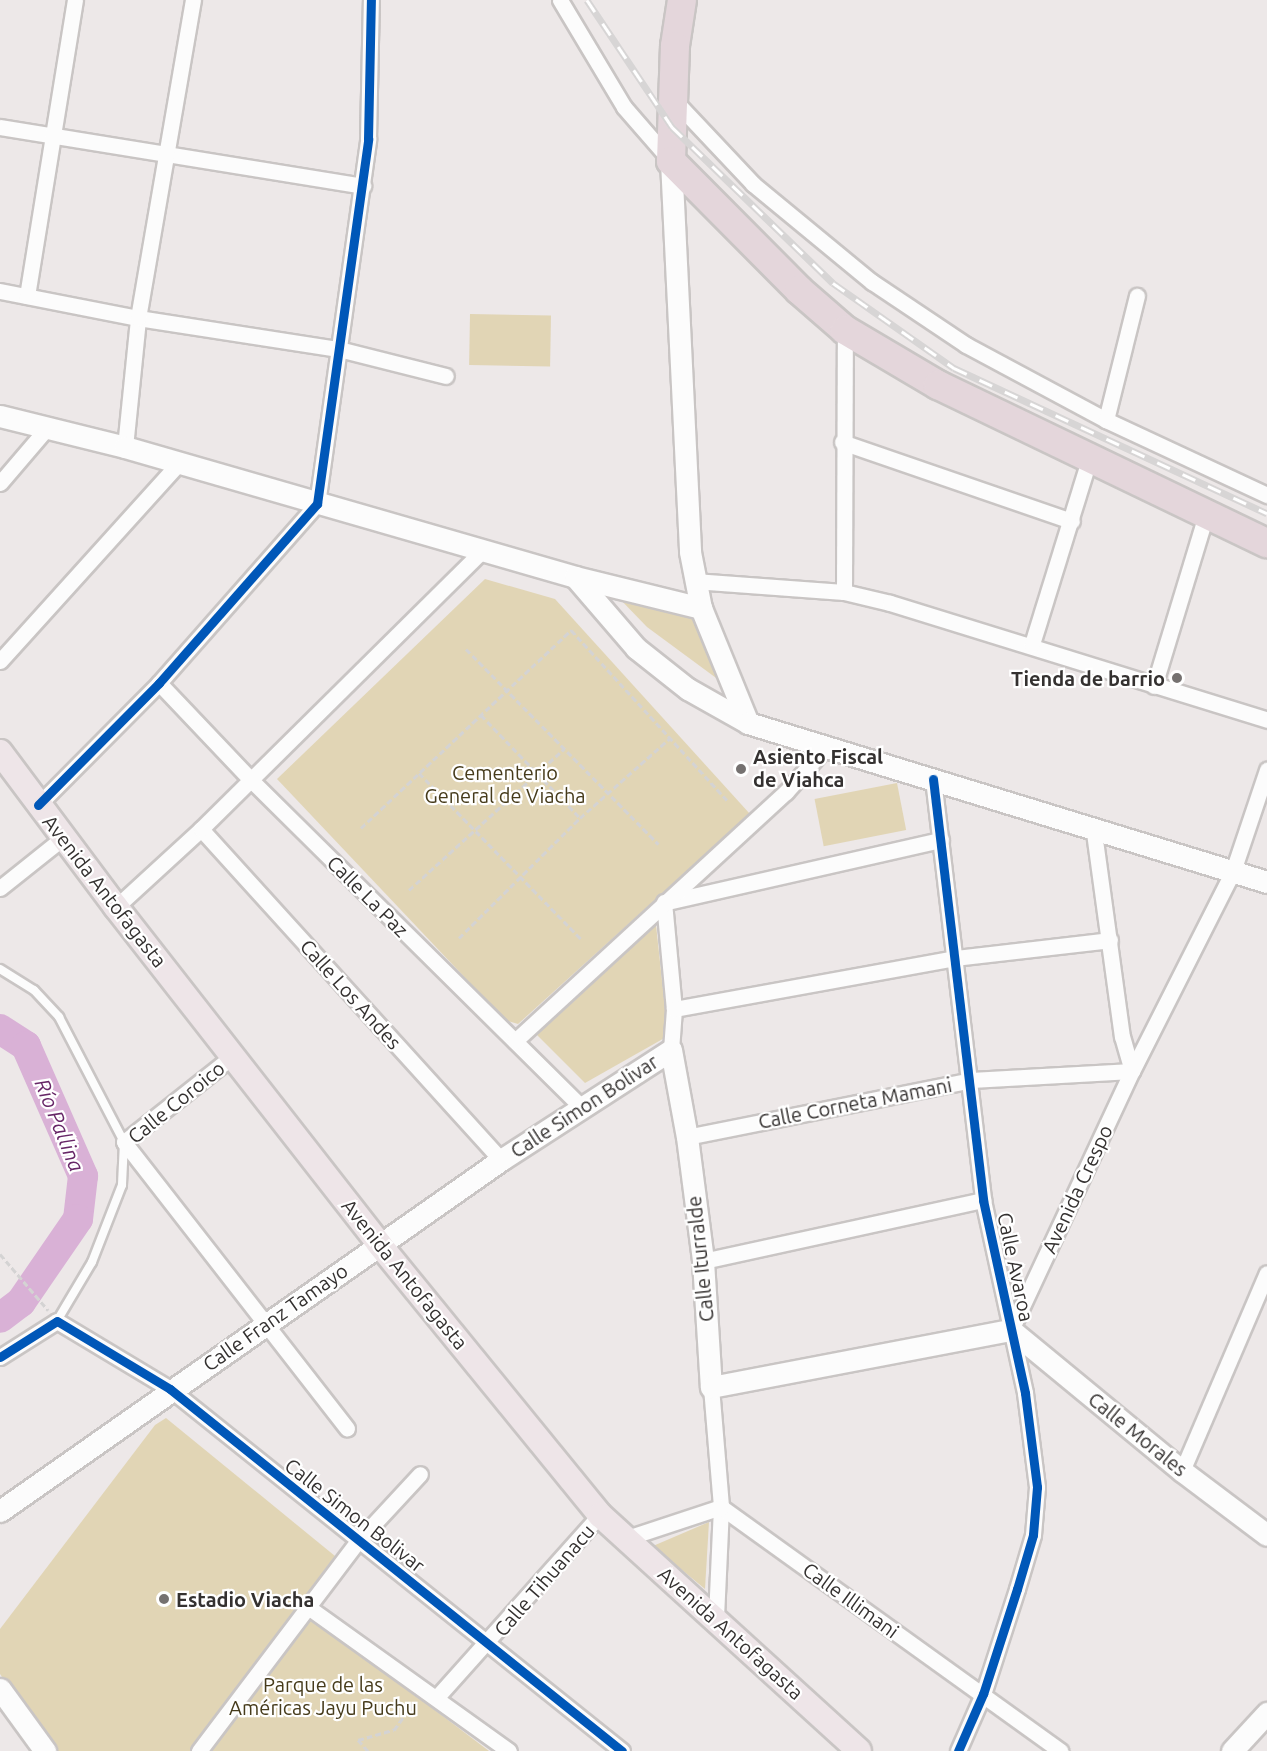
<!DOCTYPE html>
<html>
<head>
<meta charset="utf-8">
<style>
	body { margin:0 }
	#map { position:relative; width:1267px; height:1751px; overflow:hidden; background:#ede8e8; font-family:Ubuntu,sans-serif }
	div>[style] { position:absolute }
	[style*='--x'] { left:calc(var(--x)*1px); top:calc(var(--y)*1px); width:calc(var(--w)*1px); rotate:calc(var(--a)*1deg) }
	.green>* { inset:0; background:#e1d5b5; transform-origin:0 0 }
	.river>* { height:30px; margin:-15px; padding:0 15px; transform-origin:15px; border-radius:15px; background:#d9b1d6 }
	.path>* { height:3px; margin-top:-1.5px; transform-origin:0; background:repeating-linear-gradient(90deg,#d4d3d3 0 6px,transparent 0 9px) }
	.roads { filter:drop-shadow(2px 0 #c9c5c4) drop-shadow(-2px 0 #c9c5c4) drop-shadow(0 2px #c9c5c4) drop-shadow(0 -2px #c9c5c4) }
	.lane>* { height:8px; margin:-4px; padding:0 4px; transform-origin:4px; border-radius:4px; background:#fcfcfc }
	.street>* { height:15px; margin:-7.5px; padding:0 7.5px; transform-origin:7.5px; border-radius:7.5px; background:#fcfcfc }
	.secondary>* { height:21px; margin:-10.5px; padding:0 10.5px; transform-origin:10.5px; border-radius:10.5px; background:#fcfcfc }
	.primary>* { height:24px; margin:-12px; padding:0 12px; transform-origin:12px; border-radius:12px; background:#eee5e8 }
	.highway>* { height:28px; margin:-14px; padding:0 14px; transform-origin:14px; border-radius:14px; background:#e4d6db }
	.rail>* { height:7px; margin-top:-3.5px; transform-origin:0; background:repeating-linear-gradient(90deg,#fff 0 14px,#d7d5d5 0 28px); box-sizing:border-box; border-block:2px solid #d7d5d5 }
	.cycleway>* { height:9px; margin:-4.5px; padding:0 4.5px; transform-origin:4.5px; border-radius:4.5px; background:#0057b8 }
	.dots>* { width:16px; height:16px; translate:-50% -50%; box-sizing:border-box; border:3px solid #fff; border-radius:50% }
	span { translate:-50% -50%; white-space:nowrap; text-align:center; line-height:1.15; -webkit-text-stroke:4.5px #fff; paint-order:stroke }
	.poi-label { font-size:20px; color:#343130; font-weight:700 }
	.right { translate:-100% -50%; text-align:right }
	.left { translate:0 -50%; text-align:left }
	.park-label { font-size:20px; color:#463b1b }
	.street-label { font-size:20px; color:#343130 }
	.water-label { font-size:21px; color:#672667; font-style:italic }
</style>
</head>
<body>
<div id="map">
	<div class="green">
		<div style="left:470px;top:314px;width:81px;height:51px;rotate:1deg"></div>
		<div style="clip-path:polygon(485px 579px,555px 599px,750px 814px,518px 1024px,505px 1020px,277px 779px)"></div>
		<div style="clip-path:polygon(617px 596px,701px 619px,727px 686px,647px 627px)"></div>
		<div style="left:897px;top:783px;width:48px;height:84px;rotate:79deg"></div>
		<div style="clip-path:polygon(656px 925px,668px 1036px,585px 1083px,531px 1029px)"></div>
		<div style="clip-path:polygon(166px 1418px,335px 1556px,191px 1751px,56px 1751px,0 1674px,0 1629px,155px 1425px)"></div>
		<div style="clip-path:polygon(709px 1522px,705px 1589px,653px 1546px)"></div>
		<div style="clip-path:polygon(312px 1617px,489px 1751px,212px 1751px)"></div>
	</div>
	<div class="river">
		<div style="--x:0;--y:1029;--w:31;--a:33"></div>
		<div style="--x:26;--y:1046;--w:142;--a:66.3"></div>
		<div style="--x:83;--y:1176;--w:43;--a:96.6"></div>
		<div style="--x:78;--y:1219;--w:101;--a:124.5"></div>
		<div style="--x:21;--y:1302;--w:26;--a:143"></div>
	</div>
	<div class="path">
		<div style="--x:466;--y:649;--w:274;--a:45.4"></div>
		<div style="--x:481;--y:715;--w:143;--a:46.1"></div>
		<div style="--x:419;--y:773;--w:232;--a:45.7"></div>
		<div style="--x:361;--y:828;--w:289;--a:-43.3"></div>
		<div style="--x:571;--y:630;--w:231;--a:47.5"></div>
		<div style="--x:409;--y:890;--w:210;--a:-42.3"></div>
		<div style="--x:459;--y:938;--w:170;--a:-44.8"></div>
		<div style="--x:580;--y:818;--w:120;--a:-41.6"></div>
		<div style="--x:0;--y:1254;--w:74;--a:49.4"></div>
		<div style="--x:368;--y:1751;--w:15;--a:-132"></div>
		<div style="--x:358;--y:1740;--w:37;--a:-16"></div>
		<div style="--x:394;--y:1730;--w:36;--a:-54"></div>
	</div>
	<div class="roads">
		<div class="lane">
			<div style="--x:0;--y:969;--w:40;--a:32"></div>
			<div style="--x:34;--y:990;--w:37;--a:47"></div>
			<div style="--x:59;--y:1017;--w:141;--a:62.5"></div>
			<div style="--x:124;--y:1142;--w:43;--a:92.7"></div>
			<div style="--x:122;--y:1185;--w:83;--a:111.3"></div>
			<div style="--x:92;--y:1262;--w:69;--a:120.7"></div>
		</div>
		<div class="street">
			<div style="--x:560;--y:0;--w:125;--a:59.1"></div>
			<div style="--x:624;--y:107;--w:70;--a:49"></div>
			<div style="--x:673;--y:99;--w:117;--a:46.7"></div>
			<div style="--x:753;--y:184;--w:154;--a:39.5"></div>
			<div style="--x:872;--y:282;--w:113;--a:33.8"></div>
			<div style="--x:966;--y:345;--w:159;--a:28.2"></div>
			<div style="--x:1106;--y:420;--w:178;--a:25"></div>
			<div style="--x:0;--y:127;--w:368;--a:9.2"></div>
			<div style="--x:0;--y:291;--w:141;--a:11.1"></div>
			<div style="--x:138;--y:318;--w:203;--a:8.8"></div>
			<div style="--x:339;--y:349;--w:110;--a:14.2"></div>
			<div style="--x:27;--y:296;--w:300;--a:-80.8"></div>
			<div style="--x:1106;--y:420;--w:128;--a:-76"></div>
			<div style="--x:842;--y:442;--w:243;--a:19"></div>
			<div style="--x:125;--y:447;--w:130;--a:-84.2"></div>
			<div style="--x:138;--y:318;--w:323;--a:-80.2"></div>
			<div style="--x:0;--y:483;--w:72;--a:-49.5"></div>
			<div style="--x:694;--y:581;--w:150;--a:4.2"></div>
			<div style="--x:844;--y:592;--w:47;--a:13.4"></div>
			<div style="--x:890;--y:603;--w:395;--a:17.2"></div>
			<div style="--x:844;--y:592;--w:262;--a:-89.8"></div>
			<div style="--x:1032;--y:644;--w:193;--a:-72.8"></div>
			<div style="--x:0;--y:661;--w:267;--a:-47.9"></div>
			<div style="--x:159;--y:683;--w:132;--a:46.5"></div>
			<div style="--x:250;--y:779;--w:465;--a:44.7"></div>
			<div style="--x:1154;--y:686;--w:179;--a:-73.1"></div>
			<div style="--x:933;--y:779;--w:424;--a:83.2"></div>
			<div style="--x:983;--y:1200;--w:198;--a:77.7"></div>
			<div style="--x:1025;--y:1393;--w:95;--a:82.7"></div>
			<div style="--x:1037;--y:1487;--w:48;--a:94.8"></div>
			<div style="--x:1033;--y:1535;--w:56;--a:106.5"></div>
			<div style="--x:1017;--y:1589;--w:110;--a:107.9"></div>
			<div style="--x:983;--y:1694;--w:62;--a:113.7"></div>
			<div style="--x:38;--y:805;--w:172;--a:-45.2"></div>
			<div style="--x:159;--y:683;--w:239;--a:-48.6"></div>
			<div style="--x:317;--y:504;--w:369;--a:-82"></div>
			<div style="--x:368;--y:139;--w:139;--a:-88.8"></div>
			<div style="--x:201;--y:829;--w:447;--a:47.8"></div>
			<div style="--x:0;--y:888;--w:82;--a:-38.6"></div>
			<div style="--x:664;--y:902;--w:107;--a:84.7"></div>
			<div style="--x:674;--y:1009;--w:41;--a:94.2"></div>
			<div style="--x:667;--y:902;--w:281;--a:-12.8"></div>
			<div style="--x:116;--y:907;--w:115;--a:-42.5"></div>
			<div style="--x:201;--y:829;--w:397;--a:-44.7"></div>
			<div style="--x:674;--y:1009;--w:286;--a:-10.3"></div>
			<div style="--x:955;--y:958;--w:156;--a:-6.6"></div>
			<div style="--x:515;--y:1041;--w:368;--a:-42.6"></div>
			<div style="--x:786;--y:792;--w:57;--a:-48.5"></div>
			<div style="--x:234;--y:1055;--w:140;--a:141.7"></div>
			<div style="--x:124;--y:1142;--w:363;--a:52.1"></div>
			<div style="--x:687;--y:1137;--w:290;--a:-11.3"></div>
			<div style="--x:971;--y:1080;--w:161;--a:-3.2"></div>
			<div style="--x:1132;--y:1071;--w:35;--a:-106"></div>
			<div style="--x:1122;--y:1037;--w:213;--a:-97.8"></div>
			<div style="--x:703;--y:1261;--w:287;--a:-12.3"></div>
			<div style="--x:1011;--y:1330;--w:286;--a:-65"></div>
			<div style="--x:1132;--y:1071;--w:224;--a:-63.2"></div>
			<div style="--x:1233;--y:871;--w:107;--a:-71.4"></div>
			<div style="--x:0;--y:1357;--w:67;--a:-32.3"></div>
			<div style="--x:57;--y:1321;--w:132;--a:31"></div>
			<div style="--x:170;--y:1389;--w:579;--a:38.69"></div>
			<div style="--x:711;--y:1387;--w:120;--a:85.2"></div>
			<div style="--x:721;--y:1507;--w:111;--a:92.6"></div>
			<div style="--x:1182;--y:1471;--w:215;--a:-66.8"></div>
			<div style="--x:721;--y:1507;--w:418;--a:35.7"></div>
			<div style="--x:627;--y:1538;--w:99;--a:-18.3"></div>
			<div style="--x:308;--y:1607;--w:247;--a:35.6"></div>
			<div style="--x:437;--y:1697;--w:244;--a:-48.2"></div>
			<div style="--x:199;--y:1751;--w:263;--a:-52.9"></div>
			<div style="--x:358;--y:1541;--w:91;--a:-47.2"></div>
		</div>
		<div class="secondary">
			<div style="--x:671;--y:161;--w:391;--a:87.2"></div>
			<div style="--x:690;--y:552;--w:57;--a:78.9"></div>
			<div style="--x:701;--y:608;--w:124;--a:67.8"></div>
			<div style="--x:0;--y:416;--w:129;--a:13.9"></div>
			<div style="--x:125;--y:447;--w:468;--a:16.1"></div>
			<div style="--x:575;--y:577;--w:130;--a:13.8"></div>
			<div style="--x:575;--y:577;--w:94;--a:49.3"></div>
			<div style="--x:636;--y:648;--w:66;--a:38.3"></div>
			<div style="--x:688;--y:689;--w:69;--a:29.5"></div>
			<div style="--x:748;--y:723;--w:543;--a:17.03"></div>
			<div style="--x:0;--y:1511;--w:612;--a:-35.02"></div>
			<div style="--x:501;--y:1160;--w:202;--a:-32.9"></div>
			<div style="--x:671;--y:1050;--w:88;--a:79.6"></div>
			<div style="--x:687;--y:1137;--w:125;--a:82.6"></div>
			<div style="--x:703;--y:1261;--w:126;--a:86.4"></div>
			<div style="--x:711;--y:1387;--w:305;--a:-10.8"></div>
			<div style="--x:1011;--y:1330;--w:222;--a:39.5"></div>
			<div style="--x:1182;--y:1471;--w:106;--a:37"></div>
			<div style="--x:0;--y:1689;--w:77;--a:54"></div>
			<div style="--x:1232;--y:1751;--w:52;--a:-47.4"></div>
		</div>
		<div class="primary">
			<div style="--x:0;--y:752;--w:194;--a:53.2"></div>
			<div style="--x:116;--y:907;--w:427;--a:52"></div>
			<div style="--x:379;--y:1244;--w:350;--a:50.8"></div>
			<div style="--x:600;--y:1515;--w:350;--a:42.3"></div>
		</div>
		<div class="highway">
			<div style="--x:682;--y:0;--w:47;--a:98.7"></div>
			<div style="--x:675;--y:46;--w:115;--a:92"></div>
			<div style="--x:671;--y:161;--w:182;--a:45.2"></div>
			<div style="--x:799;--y:290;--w:61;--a:41"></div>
			<div style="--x:845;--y:330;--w:108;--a:30.6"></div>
			<div style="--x:938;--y:385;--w:365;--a:25.7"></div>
		</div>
	</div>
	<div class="rail">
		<div style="--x:587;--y:0;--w:153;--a:56.2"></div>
		<div style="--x:672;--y:127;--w:224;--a:44.1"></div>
		<div style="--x:833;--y:283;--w:148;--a:35.1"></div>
		<div style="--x:954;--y:368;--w:345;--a:24.9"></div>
	</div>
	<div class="cycleway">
		<div style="--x:933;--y:779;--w:424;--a:83.2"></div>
		<div style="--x:983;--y:1200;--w:198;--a:77.7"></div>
		<div style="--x:1025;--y:1393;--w:95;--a:82.7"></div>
		<div style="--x:1037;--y:1487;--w:48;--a:94.8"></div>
		<div style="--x:1033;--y:1535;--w:56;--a:106.5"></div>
		<div style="--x:1017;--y:1589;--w:110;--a:107.9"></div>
		<div style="--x:983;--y:1694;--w:62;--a:113.7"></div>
		<div style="--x:38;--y:805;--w:172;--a:-45.2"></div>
		<div style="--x:159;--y:683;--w:239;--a:-48.6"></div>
		<div style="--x:317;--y:504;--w:369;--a:-82"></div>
		<div style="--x:368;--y:139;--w:139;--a:-88.8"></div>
		<div style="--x:0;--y:1357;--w:67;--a:-32.3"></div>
		<div style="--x:57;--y:1321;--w:132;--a:31"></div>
		<div style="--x:170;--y:1389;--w:579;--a:38.69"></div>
	</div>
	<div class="dots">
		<div style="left:1177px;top:678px;background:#757170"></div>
		<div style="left:741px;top:769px;background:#757170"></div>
		<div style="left:164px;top:1599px;background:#757170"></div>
	</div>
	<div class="poi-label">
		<span class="right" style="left:1165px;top:678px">Tienda de barrio</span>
		<span class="left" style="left:753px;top:768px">Asiento Fiscal<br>de Viahca</span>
		<span class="left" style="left:176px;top:1599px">Estadio Viacha</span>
	</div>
	<div class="park-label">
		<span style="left:505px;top:784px">Cementerio<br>General de Viacha</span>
		<span style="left:323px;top:1696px">Parque de las<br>Américas Jayu Puchu</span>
	</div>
	<div class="street-label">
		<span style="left:105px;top:891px;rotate:52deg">Avenida Antofagasta</span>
		<span style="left:368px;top:896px;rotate:45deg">Calle La Paz</span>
		<span style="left:351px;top:994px;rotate:48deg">Calle Los Andes</span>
		<span style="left:176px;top:1102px;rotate:-39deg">Calle Coroico</span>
		<span style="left:855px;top:1103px;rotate:-11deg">Calle Corneta Mamani</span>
		<span style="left:584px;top:1106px;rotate:-33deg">Calle Simon Bolivar</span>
		<span style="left:1077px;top:1189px;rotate:-65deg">Avenida Crespo</span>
		<span style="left:700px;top:1259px;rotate:-96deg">Calle Iturralde</span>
		<span style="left:1016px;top:1267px;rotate:78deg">Calle Avaroa</span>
		<span style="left:405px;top:1274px;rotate:51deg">Avenida Antofagasta</span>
		<span style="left:275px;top:1317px;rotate:-35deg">Calle Franz Tamayo</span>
		<span style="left:1138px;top:1434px;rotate:39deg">Calle Morales</span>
		<span style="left:355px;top:1515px;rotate:38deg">Calle Simon Bolivar</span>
		<span style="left:544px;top:1580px;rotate:-49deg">Calle Tihuanacu</span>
		<span style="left:851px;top:1600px;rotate:36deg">Calle Illimani</span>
		<span style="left:731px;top:1633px;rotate:42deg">Avenida Antofagasta</span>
	</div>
	<div class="water-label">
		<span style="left:60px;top:1125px;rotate:68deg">Río Pallina</span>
	</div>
</div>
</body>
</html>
